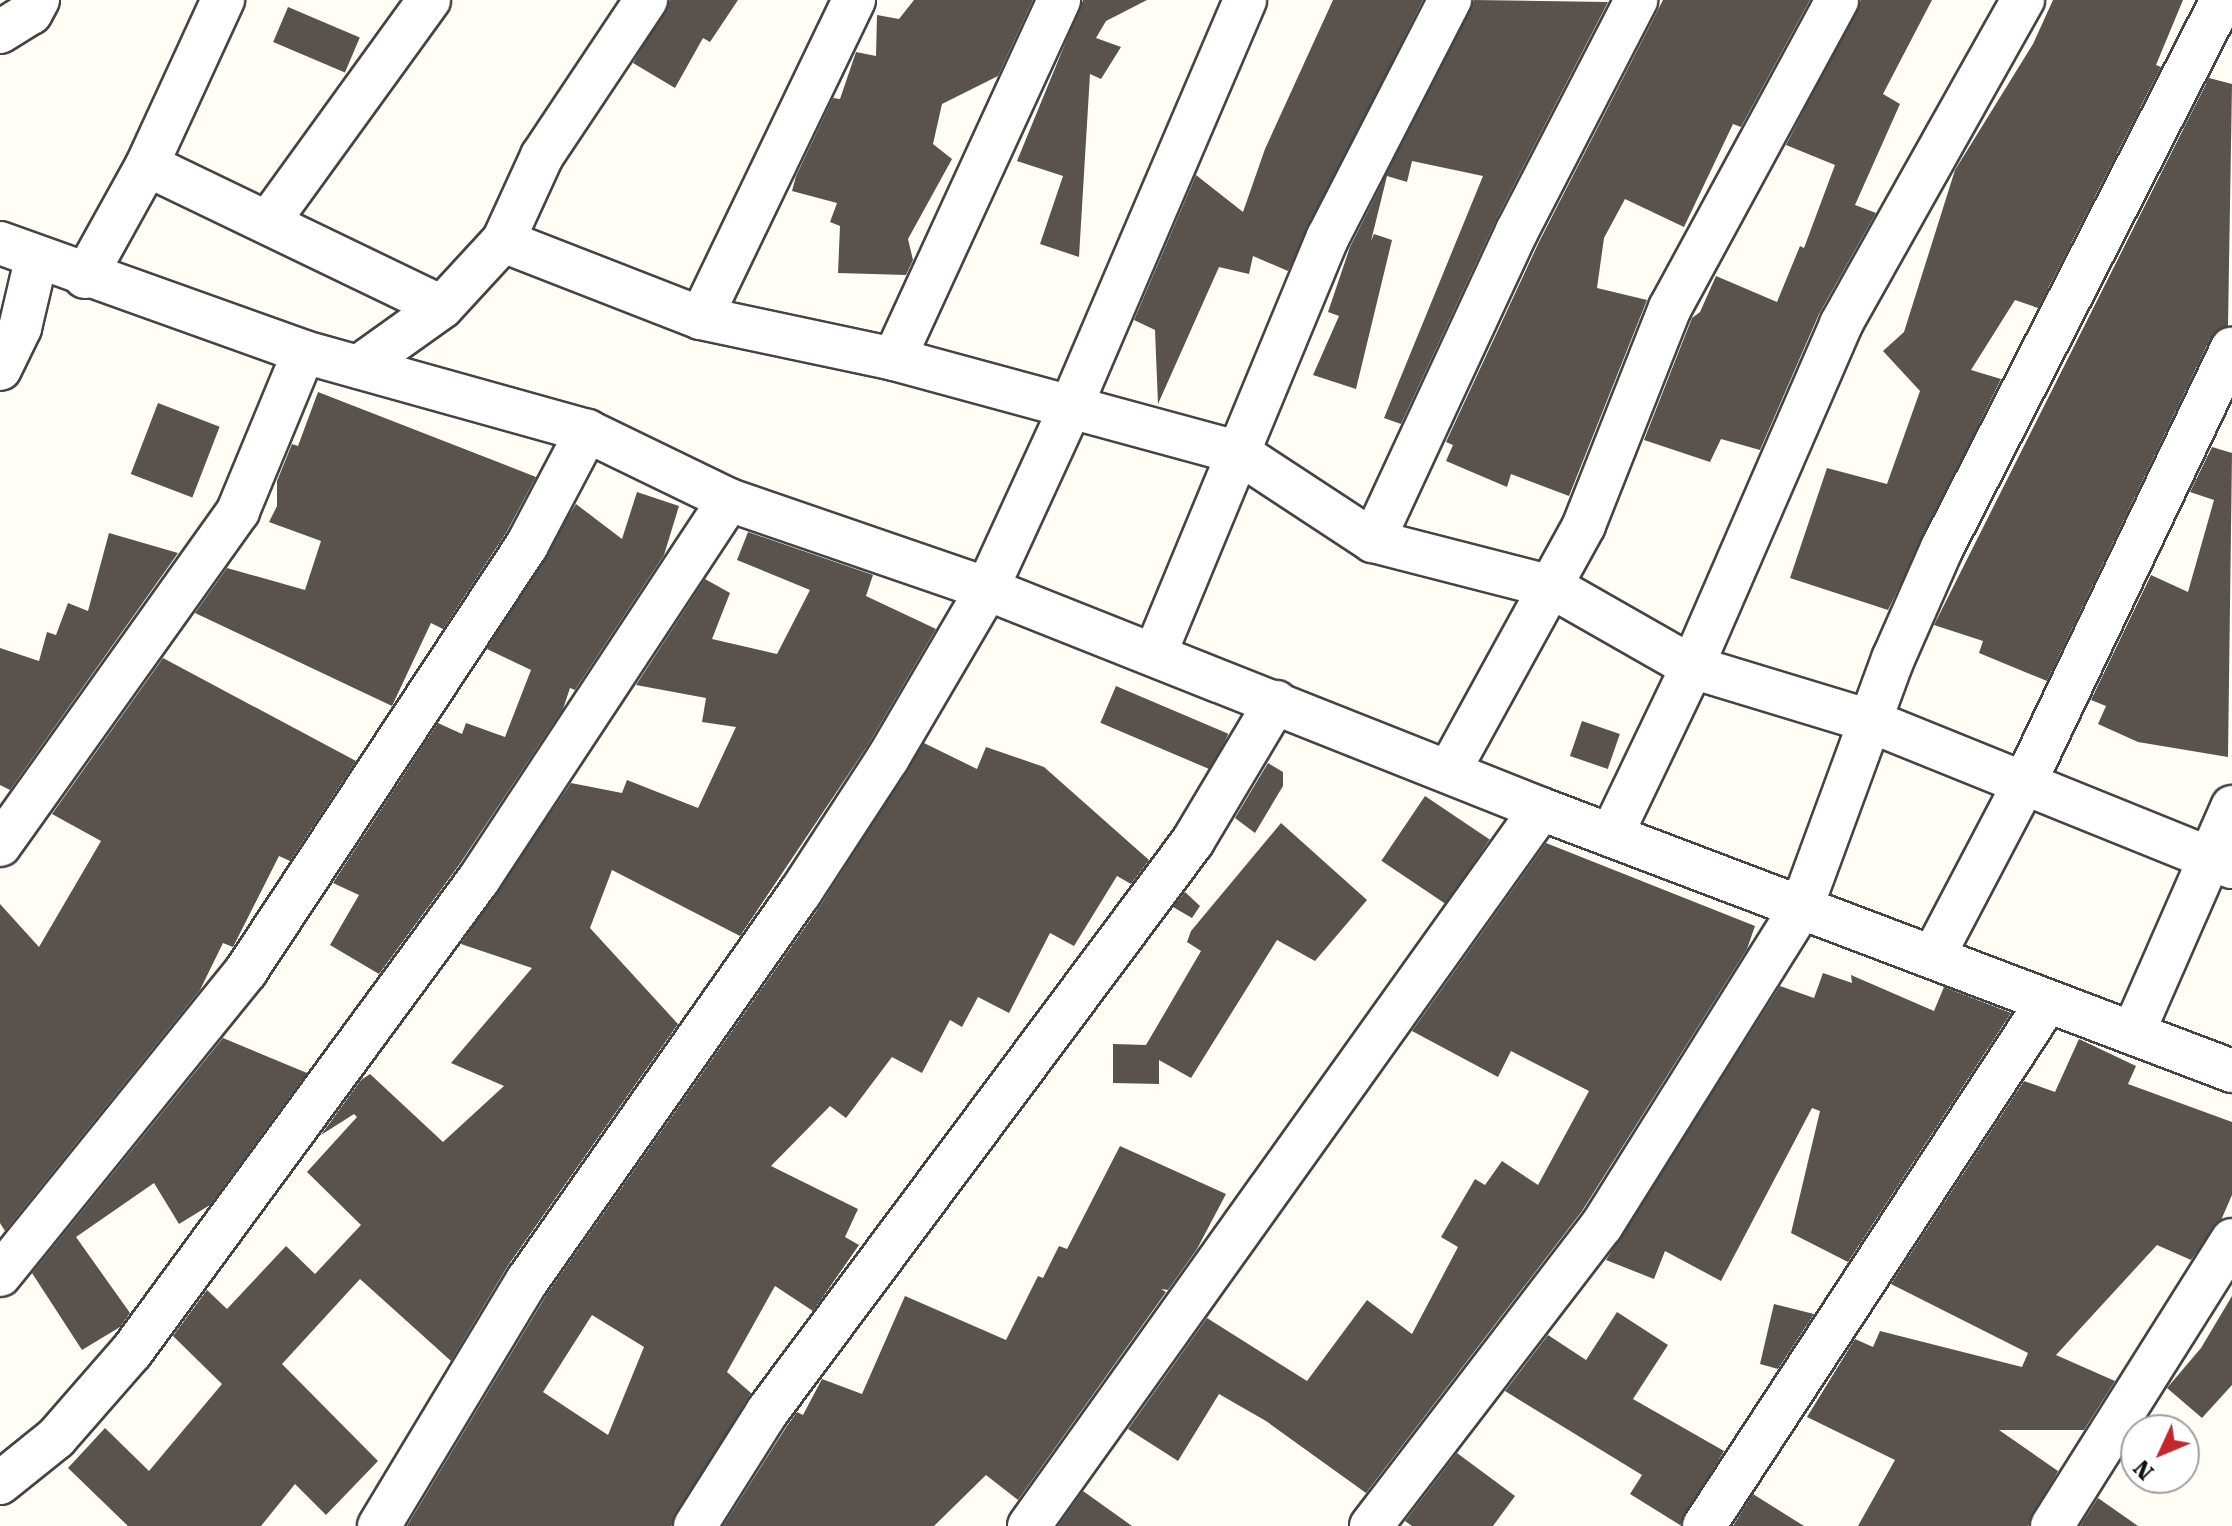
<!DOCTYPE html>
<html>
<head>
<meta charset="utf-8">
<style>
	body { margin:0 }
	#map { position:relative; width:2232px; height:1526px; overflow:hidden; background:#fffdf5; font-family:"Roboto Serif",serif }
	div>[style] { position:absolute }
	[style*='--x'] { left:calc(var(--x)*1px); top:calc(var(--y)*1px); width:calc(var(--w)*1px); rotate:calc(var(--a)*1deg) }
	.building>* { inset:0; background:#5a524d; transform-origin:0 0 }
	.roads { filter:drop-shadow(2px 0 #444) drop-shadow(-2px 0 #444) drop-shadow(0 2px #444) drop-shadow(0 -2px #444) }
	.minor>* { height:42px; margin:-21px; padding:0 21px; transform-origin:21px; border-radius:21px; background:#fff }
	span { translate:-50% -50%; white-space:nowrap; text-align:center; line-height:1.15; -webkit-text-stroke:8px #fff; paint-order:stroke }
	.north { position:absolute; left:2120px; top:1414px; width:80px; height:80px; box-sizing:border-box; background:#fff; border:2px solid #a0a0a0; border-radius:50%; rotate:226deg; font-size:22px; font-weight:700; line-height:32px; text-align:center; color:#111 }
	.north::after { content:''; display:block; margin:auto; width:28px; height:36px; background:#c4262e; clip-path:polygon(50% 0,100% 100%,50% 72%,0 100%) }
</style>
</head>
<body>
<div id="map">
	<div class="building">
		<div style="clip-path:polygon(670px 0,738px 0,710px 42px,703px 38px,675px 88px,633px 63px)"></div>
		<div style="clip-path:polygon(914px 0,1033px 0,998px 76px,942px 104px,933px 144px,952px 159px,908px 239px,913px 260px,906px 275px,838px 273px,840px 226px,830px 222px,837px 203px,792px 191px,796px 176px,833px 98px,840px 99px,856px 52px,876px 56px,877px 15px,899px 19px)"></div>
		<div style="clip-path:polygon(1083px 0,1147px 0,1106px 21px,1096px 38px,1121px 47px,1101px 79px,1090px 74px,1079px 257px,1040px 244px,1063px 176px,1017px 161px)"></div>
		<div style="clip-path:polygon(1333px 0,1423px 0,1288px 271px,1253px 256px,1249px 274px,1219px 267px,1158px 404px,1155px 330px,1134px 320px,1196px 175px,1243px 212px,1265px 149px)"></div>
		<div style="clip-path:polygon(1474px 0,1608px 2px,1496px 220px,1401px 424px,1384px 418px,1483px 176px,1412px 161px,1407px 182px,1387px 176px,1371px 241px,1374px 234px,1392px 240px,1356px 389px,1313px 375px,1339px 316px,1328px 312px,1350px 247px)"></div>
		<div style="clip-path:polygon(1663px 0,1810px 0,1741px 127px,1733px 124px,1684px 227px,1625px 199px,1604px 238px,1597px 288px,1647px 300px,1569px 496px,1511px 474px,1507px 487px,1446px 461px,1453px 445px,1446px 442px,1539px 242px)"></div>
		<div style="clip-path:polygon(1861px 0,1932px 0,1883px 94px,1900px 104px,1855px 205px,1876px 213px,1819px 314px,1760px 450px,1721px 439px,1710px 462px,1644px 440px,1692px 318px,1700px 312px,1716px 276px,1777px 302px,1800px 246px,1804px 248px,1835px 165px,1786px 145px)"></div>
		<div style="clip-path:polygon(2053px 0,2183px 0,2156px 65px,2161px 67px,2038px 308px,2015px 300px,1971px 370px,2001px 379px,1888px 610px,1790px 578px,1827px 468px,1887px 484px,1920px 391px,1883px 351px,1904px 332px,1955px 170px,2033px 44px)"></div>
		<div style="left:288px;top:7px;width:78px;height:38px;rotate:23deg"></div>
		<div style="clip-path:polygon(2209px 78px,2232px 84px,2228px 326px,2210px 339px,2047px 681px,1979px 653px,1983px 641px,1934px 625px)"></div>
		<div style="clip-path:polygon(318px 392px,536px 477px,506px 533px,443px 629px,431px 623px,392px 706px,195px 613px,227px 568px,305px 590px,321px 541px,269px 522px,277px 506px,277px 481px,292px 444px,298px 446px)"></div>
		<div style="left:158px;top:403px;width:66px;height:76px;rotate:21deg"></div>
		<div style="clip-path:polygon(2212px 447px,2232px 453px,2228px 757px,2138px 742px,2098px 724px,2106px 706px,2091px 700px,2151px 575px,2188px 592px,2214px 500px,2190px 492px)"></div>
		<div style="clip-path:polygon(637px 492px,679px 506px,664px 555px,575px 690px,570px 688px,563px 709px,459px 865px,379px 974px,330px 945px,359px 895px,333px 883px,438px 723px,462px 734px,466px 723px,505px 737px,531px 670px,487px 649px,576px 504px,622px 539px)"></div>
		<div style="clip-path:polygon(748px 532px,873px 575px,866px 596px,936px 629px,868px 745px,740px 936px,612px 870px,590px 928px,678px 1024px,507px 1267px,451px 1361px,360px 1279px,282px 1364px,378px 1461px,326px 1515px,295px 1484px,261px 1526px,128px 1526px,68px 1468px,105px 1428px,149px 1471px,222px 1384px,173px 1336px,207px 1290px,227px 1309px,286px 1246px,315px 1274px,361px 1225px,307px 1172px,357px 1117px,354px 1114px,321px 1135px,361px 1080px,370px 1074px,443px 1142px,504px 1086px,451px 1063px,532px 968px,461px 944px,571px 783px,622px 793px,627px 780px,698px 808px,736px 727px,702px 722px,706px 698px,636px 685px,705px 579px,730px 593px,712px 639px,777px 654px,810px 590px,737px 560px)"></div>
		<div style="clip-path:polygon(109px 533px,178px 553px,10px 790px,0 785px,0 648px,39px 661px,47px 632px,56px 635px,68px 603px,88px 611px)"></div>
		<div style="clip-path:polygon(163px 658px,356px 761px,290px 861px,279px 856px,233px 947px,223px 943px,200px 990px,5px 1231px,0 1223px,0 904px,39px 947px,101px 841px,52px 814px)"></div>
		<div style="left:1116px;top:686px;width:122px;height:40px;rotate:23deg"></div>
		<div style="left:1582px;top:721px;width:40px;height:37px;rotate:19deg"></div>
		<div style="clip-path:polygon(evenodd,924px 743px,977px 769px,986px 747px,1044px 767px,1149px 860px,1131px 884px,1117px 876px,1074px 946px,1050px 933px,1009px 1013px,978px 997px,962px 1027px,950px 1020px,922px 1073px,892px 1057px,846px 1118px,830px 1106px,771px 1166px,858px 1209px,845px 1237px,859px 1245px,813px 1311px,775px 1286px,727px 1372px,751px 1393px,671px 1526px,407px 1526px,547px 1294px,820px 906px,924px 743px,592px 1315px,644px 1347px,608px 1435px,543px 1392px,592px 1315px)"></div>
		<div style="clip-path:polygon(1268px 763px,1283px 772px,1283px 786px,1255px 833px,1235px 818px)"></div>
		<div style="left:1425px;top:796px;width:78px;height:78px;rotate:34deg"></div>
		<div style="clip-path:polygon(1281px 823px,1367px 900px,1315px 961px,1277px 940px,1191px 1078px,1159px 1060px,1159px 1084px,1113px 1083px,1113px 1044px,1146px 1045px,1201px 951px,1187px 942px,1191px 931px)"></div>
		<div style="clip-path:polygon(1546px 843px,1755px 926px,1747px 949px,1582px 1211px,1366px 1493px,1266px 1421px,1219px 1394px,1178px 1461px,1128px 1429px,1207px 1318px,1307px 1381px,1367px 1300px,1412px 1334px,1458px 1247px,1441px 1237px,1475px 1179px,1485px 1185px,1502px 1161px,1538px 1185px,1589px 1091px,1511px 1051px,1498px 1077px,1412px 1031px)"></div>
		<div style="clip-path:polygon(1185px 892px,1200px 906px,1192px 918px,1173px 907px)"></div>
		<div style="clip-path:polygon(1823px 973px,1852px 983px,1851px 975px,1934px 1011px,1944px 987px,2011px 1013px,1848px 1262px,1791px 1233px,1820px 1111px,1812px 1108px,1721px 1281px,1665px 1251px,1654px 1279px,1606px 1260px,1780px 986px,1814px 998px)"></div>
		<div style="clip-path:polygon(223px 1038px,307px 1073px,210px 1205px,179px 1224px,154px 1183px,76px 1237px,130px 1313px,120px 1327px,82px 1350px,32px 1273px)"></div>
		<div style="clip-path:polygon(2079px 1039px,2136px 1066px,2128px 1084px,2232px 1122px,2232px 1195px,2222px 1218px,2191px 1260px,2157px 1245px,2056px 1355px,2115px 1381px,2084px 1430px,1999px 1430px,2058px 1471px,2028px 1526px,1858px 1526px,1895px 1460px,1807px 1417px,1855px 1339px,1873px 1347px,1880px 1331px,2022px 1367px,2028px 1353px,1891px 1284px,2024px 1081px,2055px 1092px)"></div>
		<div style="clip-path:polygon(1120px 1146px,1226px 1194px,1197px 1249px,1168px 1290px,1161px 1289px,1166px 1292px,1018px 1500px,986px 1475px,934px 1526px,723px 1526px,787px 1426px,797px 1412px,803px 1415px,822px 1379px,862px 1394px,905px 1296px,1006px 1340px,1038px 1276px,1043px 1278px,1059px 1246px,1067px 1249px)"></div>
		<div style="clip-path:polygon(2232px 1296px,2232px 1385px,2202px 1418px,2167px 1388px,2201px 1348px)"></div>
		<div style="clip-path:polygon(1774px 1304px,1814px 1314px,1778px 1369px,1760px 1364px)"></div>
		<div style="clip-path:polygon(1617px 1312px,1668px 1345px,1633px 1399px,1724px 1451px,1680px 1525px,1630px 1494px,1642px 1475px,1505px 1391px,1548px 1335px,1586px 1360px)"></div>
		<div style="clip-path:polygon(1457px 1453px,1515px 1496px,1493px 1526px,1412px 1526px,1405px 1521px)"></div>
		<div style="clip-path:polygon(1083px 1491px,1132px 1526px,1058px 1526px)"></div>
		<div style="clip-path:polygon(1753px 1494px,1804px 1526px,1733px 1526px)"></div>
		<div style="clip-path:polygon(2098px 1498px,2138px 1526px,2080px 1526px)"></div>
	</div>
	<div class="roads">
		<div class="minor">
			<div style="--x:646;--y:0;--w:187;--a:123.7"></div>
			<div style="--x:542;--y:156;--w:94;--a:114.6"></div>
			<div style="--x:503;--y:241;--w:212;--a:21.3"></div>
			<div style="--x:701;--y:318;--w:197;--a:12"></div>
			<div style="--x:894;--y:359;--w:358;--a:15.2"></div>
			<div style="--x:1239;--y:453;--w:160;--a:33.3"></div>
			<div style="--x:1373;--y:541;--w:342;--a:-65.1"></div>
			<div style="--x:1517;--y:231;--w:260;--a:-62.7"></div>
			<div style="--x:0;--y:32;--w:36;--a:-32"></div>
			<div style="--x:31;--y:13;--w:15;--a:-62"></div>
			<div style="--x:147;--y:165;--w:327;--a:25.7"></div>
			<div style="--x:269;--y:221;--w:273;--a:-54.1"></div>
			<div style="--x:0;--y:243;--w:323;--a:19.7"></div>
			<div style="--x:304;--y:352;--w:294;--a:15.6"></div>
			<div style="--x:587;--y:431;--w:158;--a:25.9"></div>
			<div style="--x:729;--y:500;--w:273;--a:19"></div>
			<div style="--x:987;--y:589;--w:596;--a:21.66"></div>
			<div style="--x:1541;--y:809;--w:739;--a:20.76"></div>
			<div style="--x:85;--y:277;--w:128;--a:-61"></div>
			<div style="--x:147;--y:165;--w:182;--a:-65.3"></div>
			<div style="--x:701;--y:318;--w:353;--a:-64.3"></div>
			<div style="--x:894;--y:359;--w:395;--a:-65.3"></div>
			<div style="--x:358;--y:367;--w:103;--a:-35.5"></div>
			<div style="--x:442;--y:307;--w:90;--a:-47.3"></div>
			<div style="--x:0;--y:369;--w:46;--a:-64"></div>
			<div style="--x:20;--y:328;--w:70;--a:-76.8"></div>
			<div style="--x:1373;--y:541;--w:185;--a:14.4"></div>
			<div style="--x:1552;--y:587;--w:161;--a:29.7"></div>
			<div style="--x:1692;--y:667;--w:186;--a:16.9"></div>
			<div style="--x:1870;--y:721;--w:390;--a:22"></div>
			<div style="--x:1155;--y:654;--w:451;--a:-67.5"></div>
			<div style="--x:1328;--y:237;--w:267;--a:-62.8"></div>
			<div style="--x:1449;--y:771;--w:281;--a:-61.2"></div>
			<div style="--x:1584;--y:525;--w:233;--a:-68.4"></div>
			<div style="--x:1670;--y:308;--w:350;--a:-61.5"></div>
			<div style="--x:1612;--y:834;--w:185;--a:-64.4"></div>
			<div style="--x:1692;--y:667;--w:374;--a:-66.5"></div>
			<div style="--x:1841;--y:324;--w:372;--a:-60.7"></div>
			<div style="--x:0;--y:845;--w:410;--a:-54.5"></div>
			<div style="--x:238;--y:511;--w:172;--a:-67.5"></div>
			<div style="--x:1933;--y:957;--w:200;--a:-62.3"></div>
			<div style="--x:2026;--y:780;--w:478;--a:-64.5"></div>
			<div style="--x:2133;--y:1033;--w:247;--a:-66.3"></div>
			<div style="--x:0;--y:1275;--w:391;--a:-51"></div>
			<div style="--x:246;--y:971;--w:510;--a:-56.59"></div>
			<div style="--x:527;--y:545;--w:129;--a:-62.2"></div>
			<div style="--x:0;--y:1483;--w:72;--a:-38.8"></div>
			<div style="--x:56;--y:1438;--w:116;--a:-48.9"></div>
			<div style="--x:132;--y:1351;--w:586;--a:-53.68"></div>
			<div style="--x:479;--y:879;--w:454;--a:-56.6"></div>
			<div style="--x:379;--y:1526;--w:286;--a:-58.9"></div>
			<div style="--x:527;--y:1281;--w:474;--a:-54.9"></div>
			<div style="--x:800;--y:893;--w:161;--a:-56.9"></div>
			<div style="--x:888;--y:758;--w:196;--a:-59.6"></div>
			<div style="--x:987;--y:589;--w:204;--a:-65.3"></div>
			<div style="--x:1072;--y:404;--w:439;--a:-66.8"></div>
			<div style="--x:695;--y:1526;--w:135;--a:-57.7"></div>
			<div style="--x:767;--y:1412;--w:712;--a:-53.27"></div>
			<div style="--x:1193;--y:841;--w:162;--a:-59.2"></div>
			<div style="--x:1029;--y:1526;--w:881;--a:-54.47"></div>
			<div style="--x:1371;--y:1526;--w:379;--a:-52.5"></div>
			<div style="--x:1602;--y:1225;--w:377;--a:-57.9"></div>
			<div style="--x:1802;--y:906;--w:263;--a:-69.8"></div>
			<div style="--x:1893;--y:659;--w:121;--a:-66.2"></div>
			<div style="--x:1942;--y:548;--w:613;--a:-62.93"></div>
			<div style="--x:1704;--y:1526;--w:626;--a:-56.79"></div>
			<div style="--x:2052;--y:1526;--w:338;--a:-57.8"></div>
		</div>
	</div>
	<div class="north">N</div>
</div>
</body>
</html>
